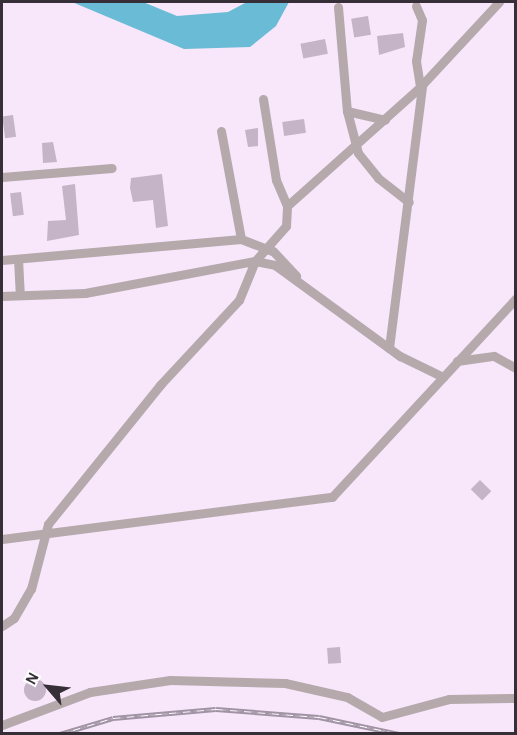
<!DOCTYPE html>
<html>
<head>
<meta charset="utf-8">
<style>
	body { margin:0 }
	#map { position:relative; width:517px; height:735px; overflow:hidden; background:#f8e6fb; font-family:"Alegreya Sans",sans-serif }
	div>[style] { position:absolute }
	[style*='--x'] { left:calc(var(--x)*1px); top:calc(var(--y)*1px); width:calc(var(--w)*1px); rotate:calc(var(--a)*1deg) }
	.water>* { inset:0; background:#69bbd6 }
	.building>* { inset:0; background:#c5b3c8; transform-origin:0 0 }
	.round { border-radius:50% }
	.street>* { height:9px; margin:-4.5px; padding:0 4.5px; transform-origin:4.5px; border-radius:4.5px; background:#b6a9ab }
	.rail>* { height:4.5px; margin-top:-2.25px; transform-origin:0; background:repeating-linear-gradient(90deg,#fff 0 7px,#a093a3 0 14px); box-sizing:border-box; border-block:2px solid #a093a3 }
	span { translate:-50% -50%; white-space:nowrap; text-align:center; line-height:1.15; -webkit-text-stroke:4.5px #fff; paint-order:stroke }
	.frame { position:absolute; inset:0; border:3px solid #362f38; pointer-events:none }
	.north { position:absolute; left:18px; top:657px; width:60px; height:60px; -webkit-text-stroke:4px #fff; paint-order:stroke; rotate:298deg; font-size:16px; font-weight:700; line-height:24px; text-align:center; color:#362f38 }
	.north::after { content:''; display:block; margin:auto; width:21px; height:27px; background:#362f38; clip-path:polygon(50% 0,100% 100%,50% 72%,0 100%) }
</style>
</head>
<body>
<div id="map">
	<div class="water">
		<div style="clip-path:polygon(72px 2px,143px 2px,177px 16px,228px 12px,247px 2px,289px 2px,276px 26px,250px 47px,184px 49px)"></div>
	</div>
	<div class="building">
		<div style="left:368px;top:16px;width:19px;height:17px;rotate:81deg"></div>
		<div style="clip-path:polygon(403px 33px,405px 47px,379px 55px,377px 36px)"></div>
		<div style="left:325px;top:39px;width:15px;height:25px;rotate:79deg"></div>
		<div style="left:13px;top:115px;width:22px;height:11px;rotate:82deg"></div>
		<div style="left:304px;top:119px;width:14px;height:22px;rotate:82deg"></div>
		<div style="clip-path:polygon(258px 128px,258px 146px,248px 147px,245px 130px)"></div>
		<div style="clip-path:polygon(53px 142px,57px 162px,43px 163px,42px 143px)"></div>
		<div style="clip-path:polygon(162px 174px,168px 226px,156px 228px,153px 200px,133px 202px,130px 188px,131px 178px)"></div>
		<div style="clip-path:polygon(75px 184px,79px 235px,47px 241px,48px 221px,66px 220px,62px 186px)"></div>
		<div style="left:21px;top:192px;width:23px;height:11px;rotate:83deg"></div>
		<div style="left:480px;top:480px;width:16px;height:13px;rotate:45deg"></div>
		<div style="left:340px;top:647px;width:16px;height:13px;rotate:86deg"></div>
		<div class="round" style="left:24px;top:679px;width:22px;height:22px"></div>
	</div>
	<div class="street">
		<div style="--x:416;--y:6;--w:15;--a:67"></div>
		<div style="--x:422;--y:20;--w:41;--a:98.3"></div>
		<div style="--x:416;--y:61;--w:26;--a:81"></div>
		<div style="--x:338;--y:7;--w:104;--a:85.1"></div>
		<div style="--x:347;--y:111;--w:43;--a:75.3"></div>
		<div style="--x:358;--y:153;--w:32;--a:51"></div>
		<div style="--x:378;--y:178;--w:39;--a:38"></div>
		<div style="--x:263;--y:99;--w:82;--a:80.9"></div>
		<div style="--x:276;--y:180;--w:28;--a:67"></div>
		<div style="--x:347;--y:111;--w:39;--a:13"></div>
		<div style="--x:221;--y:131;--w:110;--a:79.5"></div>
		<div style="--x:2;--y:177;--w:110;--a:-4.7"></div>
		<div style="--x:18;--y:259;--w:34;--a:87"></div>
		<div style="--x:2;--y:260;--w:240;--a:-5"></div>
		<div style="--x:241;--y:239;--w:34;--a:21"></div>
		<div style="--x:273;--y:251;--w:34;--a:47"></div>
		<div style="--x:2;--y:296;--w:83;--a:-2.1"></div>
		<div style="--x:85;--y:293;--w:173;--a:-10.7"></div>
		<div style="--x:255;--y:261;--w:20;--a:11"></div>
		<div style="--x:275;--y:265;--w:155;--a:36.1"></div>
		<div style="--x:400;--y:356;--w:48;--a:26"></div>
		<div style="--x:389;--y:348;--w:265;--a:-82.8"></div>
		<div style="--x:457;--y:361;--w:37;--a:-8"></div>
		<div style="--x:494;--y:356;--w:25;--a:29"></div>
		<div style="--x:2;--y:539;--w:333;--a:-7.3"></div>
		<div style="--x:332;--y:497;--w:271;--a:-47.2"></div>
		<div style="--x:2;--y:626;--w:14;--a:-34"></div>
		<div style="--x:14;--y:618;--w:34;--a:-60"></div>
		<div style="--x:31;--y:589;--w:67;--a:-75.3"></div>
		<div style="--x:48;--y:524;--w:179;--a:-51.1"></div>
		<div style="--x:160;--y:385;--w:116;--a:-47.1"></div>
		<div style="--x:239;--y:300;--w:42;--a:-67.7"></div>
		<div style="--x:255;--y:261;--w:47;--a:-48.5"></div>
		<div style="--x:286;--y:226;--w:20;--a:-87"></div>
		<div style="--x:287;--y:206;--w:178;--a:-41.8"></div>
		<div style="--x:420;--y:87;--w:116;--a:-47.1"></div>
		<div style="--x:2;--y:725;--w:94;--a:-20.6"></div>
		<div style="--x:90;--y:692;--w:81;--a:-8.5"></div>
		<div style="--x:170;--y:680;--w:115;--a:1.5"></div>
		<div style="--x:285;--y:683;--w:64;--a:12.7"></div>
		<div style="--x:347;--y:697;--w:40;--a:29.7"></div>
		<div style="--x:382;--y:717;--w:69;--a:-15"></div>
		<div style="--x:449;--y:699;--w:67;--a:-0.9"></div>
	</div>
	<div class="rail">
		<div style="--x:60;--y:734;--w:55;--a:-16.8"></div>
		<div style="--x:113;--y:718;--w:103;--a:-5"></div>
		<div style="--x:216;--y:709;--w:103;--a:4.4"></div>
		<div style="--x:319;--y:717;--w:83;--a:11.9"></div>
	</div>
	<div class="frame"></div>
	<div class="north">N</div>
</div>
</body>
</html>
